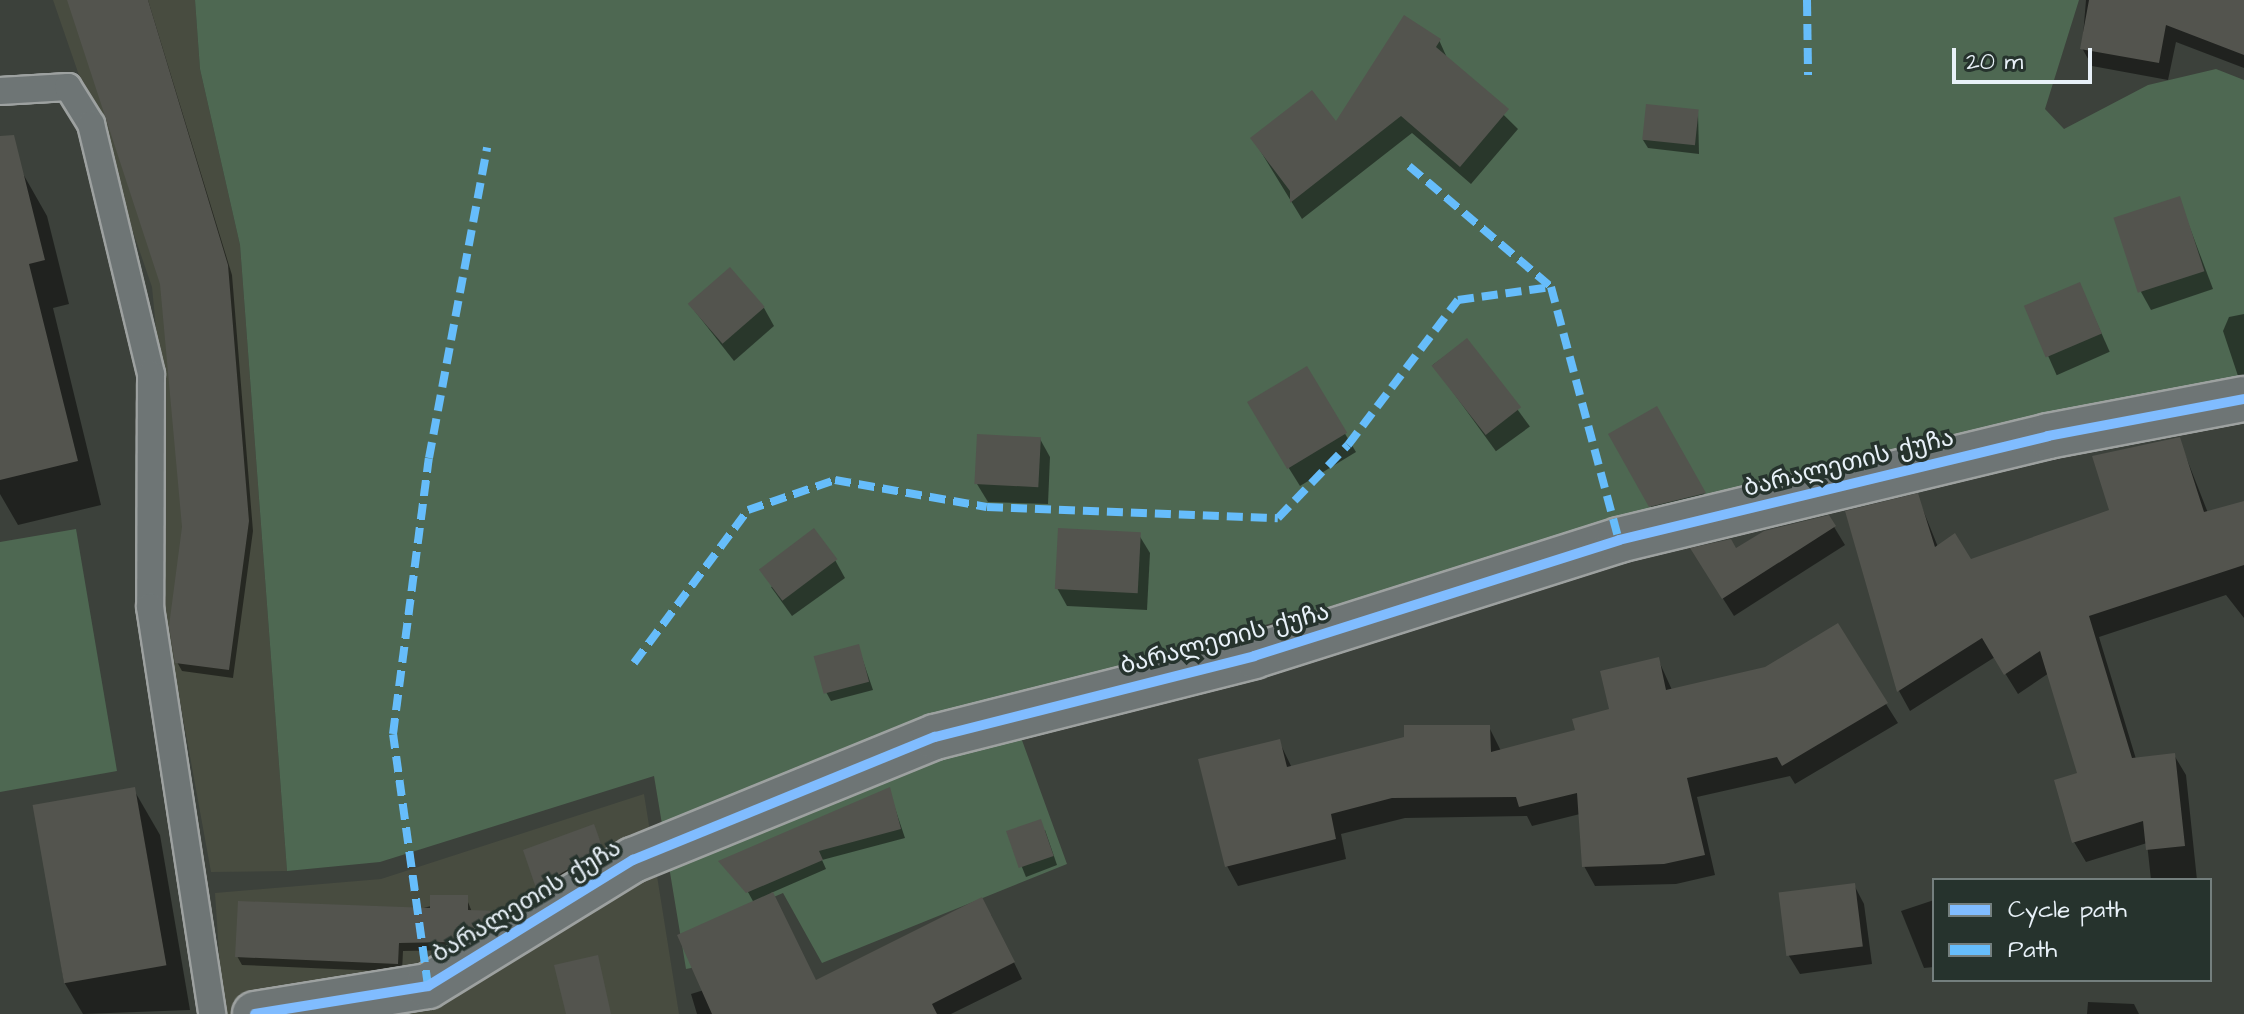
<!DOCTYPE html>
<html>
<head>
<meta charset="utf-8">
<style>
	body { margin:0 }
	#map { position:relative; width:2244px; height:1014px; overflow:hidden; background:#3c413b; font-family:"Architects Daughter","Noto Sans Georgian",sans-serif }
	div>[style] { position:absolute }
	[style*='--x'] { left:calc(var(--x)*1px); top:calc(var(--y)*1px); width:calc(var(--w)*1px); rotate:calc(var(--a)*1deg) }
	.built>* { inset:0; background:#484c40 }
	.green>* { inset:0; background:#4e6852 }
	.shadow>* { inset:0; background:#0007; transform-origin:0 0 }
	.building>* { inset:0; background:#53544e; transform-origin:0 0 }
	.roads { filter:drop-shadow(2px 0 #9da1a0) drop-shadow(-2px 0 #9da1a0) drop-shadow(0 2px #9da1a0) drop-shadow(0 -2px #9da1a0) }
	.lane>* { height:26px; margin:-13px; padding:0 13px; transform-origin:13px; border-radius:13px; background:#6e7575 }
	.street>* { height:44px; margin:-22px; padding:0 22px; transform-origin:22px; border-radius:22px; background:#6e7575 }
	.quiet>* { height:8px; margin-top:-4px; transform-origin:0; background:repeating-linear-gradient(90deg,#66bdfb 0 16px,transparent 0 24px) }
	.cycleway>* { height:10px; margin:-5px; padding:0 5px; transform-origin:5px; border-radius:5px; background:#80bcff }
	span { translate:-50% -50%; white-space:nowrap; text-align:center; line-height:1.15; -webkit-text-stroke:7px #26332d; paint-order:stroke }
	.street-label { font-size:24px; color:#e8f1f8 }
	.legend { position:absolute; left:1932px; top:878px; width:280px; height:104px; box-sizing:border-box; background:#26332d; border:2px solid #747f7e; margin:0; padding:10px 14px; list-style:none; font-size:24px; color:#e8f1f8 }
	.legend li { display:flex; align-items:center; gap:16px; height:40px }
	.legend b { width:40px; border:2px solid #747f7e }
	.scale { position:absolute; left:1952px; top:48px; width:140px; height:36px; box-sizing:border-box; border:4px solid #e8f1f8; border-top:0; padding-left:10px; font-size:24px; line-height:28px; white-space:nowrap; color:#e8f1f8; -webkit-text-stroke:6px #26332d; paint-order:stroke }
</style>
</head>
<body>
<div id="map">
	<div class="built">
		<div style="clip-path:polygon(53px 0,195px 0,200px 69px,240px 245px,287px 871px,211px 872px,161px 597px,162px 392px,152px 287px)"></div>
		<div style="clip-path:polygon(644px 794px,679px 1014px,223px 1014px,215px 893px,381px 879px)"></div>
	</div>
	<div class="green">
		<div style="clip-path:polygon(195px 0,2079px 0,2045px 109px,2064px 129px,2148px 85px,2216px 69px,2244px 80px,2244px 384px,1593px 531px,1007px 699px,1067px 864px,822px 963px,783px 893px,729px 916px,746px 957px,686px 969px,654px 776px,380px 862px,287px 871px,240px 245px,200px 69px)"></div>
		<div style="clip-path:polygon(76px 529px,117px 771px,0 792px,0 542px)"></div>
	</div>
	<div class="shadow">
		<div style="clip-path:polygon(70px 0,148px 0,232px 275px,253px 531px,233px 678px,182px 671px,177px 662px,184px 527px,162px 284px)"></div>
		<div style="clip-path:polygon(2086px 0,2244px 0,2244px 68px,2176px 42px,2168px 80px,2092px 66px,2082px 48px)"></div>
		<div style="clip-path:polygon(1439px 40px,1448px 60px,1518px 129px,1471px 184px,1412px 133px,1302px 219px,1253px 139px,1336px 124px)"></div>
		<div style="clip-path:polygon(1698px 112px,1699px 154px,1648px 148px,1643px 140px)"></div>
		<div style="clip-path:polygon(22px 172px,47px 216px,69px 304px,53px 308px,101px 505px,18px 525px,0 494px,0 178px)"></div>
		<div style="clip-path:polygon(2179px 199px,2213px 289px,2151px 310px,2141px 292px)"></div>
		<div style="left:2080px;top:285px;width:73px;height:58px;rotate:66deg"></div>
		<div style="clip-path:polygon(690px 305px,764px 308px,774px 326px,734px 361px)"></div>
		<div style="clip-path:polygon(2244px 314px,2244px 394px,2223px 331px,2229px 317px)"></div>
		<div style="left:1467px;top:340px;width:107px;height:42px;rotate:54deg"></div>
		<div style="clip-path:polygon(1306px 369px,1356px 452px,1300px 486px,1260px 422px)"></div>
		<div style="left:1657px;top:408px;width:118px;height:53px;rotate:61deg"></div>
		<div style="clip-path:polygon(1040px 439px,1050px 457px,1048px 504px,988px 502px,977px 484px)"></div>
		<div style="clip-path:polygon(2179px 439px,2208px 513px,2244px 503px,2244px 618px,2226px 595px,2099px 637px,2136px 759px,2174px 755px,2186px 775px,2197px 880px,2151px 880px,2147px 843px,2086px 862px,2074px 842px,2080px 774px,2049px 673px,2018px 694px,1995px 657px,1910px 711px,1899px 691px,1917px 495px,1938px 547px,1970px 562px,2112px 511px)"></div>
		<div style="clip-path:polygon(1828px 517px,1845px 545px,1734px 616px,1703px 567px)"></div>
		<div style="clip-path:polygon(1139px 535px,1150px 553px,1147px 610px,1067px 606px,1057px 588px)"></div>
		<div style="clip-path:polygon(835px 560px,845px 578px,792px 616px,771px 587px)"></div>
		<div style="clip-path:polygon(858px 646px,873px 690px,831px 701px,826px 692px)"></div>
		<div style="clip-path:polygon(1658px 659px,1672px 690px,1886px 704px,1898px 723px,1795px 784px,1790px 776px,1697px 797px,1715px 875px,1676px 884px,1595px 886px,1584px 866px,1580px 814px,1532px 826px,1527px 816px,1405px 818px,1341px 834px,1346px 859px,1238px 886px,1227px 866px,1279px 741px,1292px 768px,1489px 727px,1501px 751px,1577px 731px,1611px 711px)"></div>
		<div style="clip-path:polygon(134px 790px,160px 835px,190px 1010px,83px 1014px,64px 982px,36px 807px)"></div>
		<div style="clip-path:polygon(889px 790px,905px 838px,822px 860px,826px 869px,771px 893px,816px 982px,991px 915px,1022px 979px,951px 1014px,697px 1014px,691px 994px,704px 990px,754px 903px,743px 883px)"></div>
		<div style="clip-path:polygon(593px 826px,612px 868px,548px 904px,525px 851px)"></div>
		<div style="clip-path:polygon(1045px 830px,1057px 865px,1026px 877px,1008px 833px)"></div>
		<div style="clip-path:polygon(1854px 885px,1864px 904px,1872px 964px,1800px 974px,1789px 956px,1781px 895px)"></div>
		<div style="clip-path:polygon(466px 897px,472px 912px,501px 913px,506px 920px,457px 950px,403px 951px,402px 972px,242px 965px,237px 956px)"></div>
		<div style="clip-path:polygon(1934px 900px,1934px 967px,1924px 968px,1901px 911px)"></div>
		<div style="clip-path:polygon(2088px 1002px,2134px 1004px,2139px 1014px,2087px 1014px)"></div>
	</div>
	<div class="building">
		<div style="clip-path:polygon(67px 0,148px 0,228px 265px,249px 521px,229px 670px,175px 663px,169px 626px,182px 527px,160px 284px)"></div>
		<div style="clip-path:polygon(2089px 0,2244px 0,2244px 55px,2166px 25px,2159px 63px,2080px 49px)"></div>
		<div style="clip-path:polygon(1404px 15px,1441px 39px,1436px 47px,1509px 109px,1460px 167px,1401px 116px,1290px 203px,1290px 191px,1250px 138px,1312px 90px,1336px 121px)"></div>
		<div style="left:1646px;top:104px;width:53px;height:36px;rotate:6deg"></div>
		<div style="clip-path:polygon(14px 135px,45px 260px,29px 264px,78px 461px,0 480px,0 136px)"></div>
		<div style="left:2180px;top:196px;width:79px;height:70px;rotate:72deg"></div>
		<div style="left:730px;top:267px;width:53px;height:56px;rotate:49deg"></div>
		<div style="left:2080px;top:282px;width:56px;height:61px;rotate:67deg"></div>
		<div style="left:1467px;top:338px;width:88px;height:45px;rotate:52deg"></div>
		<div style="left:1307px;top:366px;width:78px;height:70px;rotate:59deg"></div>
		<div style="clip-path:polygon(1657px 406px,1706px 493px,1649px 507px,1608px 434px)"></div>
		<div style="left:977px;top:434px;width:64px;height:50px;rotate:3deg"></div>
		<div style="clip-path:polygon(2180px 437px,2204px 512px,2244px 501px,2244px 565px,2089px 616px,2132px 758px,2175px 753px,2185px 846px,2146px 850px,2143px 821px,2072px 843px,2054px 780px,2077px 773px,2040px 651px,2004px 675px,1982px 638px,1897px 692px,1845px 511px,1918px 493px,1935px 547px,1955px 533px,1971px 559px,2109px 510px,2092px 456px)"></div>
		<div style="clip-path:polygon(1829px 515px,1836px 526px,1722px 599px,1690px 548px,1731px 539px,1736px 548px,1764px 531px)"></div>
		<div style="left:814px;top:528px;width:39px;height:69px;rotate:53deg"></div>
		<div style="left:1058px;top:528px;width:83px;height:61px;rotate:3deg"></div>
		<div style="clip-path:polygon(1838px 623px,1888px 703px,1782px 766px,1777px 757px,1687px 778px,1705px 855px,1664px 864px,1582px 867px,1577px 793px,1519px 807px,1516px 797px,1392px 798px,1331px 814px,1336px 839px,1225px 867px,1198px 759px,1280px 739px,1287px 767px,1404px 737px,1404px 725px,1490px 725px,1491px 752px,1575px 730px,1572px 719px,1609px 709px,1600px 671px,1659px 657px,1666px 690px,1765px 667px)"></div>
		<div style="left:859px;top:644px;width:39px;height:47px;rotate:75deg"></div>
		<div style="left:135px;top:787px;width:181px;height:104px;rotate:80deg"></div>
		<div style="clip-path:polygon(890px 787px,901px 829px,819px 851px,823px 860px,746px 893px,718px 861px)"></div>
		<div style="left:1041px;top:819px;width:39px;height:37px;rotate:71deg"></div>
		<div style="clip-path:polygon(594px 824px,603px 849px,536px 888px,523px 850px)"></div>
		<div style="left:1855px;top:883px;width:64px;height:77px;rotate:83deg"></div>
		<div style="clip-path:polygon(773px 892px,816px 980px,982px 897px,1015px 962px,932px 1004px,937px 1014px,712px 1014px,677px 935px)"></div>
		<div style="clip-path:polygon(430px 895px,468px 895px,468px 910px,502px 911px,451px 942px,399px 943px,398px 964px,235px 957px,238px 901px,430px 908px)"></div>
		<div style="clip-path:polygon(598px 955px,611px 1014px,566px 1014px,554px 965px)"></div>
	</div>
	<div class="roads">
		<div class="lane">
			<div style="--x:0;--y:91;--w:68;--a:-3.4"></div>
			<div style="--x:68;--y:87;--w:44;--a:58.1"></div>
			<div style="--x:91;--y:124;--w:257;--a:76.5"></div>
			<div style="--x:151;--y:374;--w:233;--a:90.2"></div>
			<div style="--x:150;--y:607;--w:412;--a:81.3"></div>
		</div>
		<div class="street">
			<div style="--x:255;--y:1014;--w:175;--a:-9.2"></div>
			<div style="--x:428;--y:986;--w:241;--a:-31.6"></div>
			<div style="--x:633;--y:860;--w:326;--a:-22.2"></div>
			<div style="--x:935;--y:737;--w:329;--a:-14.2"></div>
			<div style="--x:1254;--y:656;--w:383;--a:-17.6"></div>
			<div style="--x:1619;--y:540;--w:441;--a:-13.6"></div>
			<div style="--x:2048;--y:436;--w:199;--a:-10.7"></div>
		</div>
	</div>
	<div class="quiet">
		<div style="--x:1807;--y:0;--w:75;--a:89.2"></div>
		<div style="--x:1409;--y:166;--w:187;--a:40.4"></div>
		<div style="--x:1551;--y:287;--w:262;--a:75"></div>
		<div style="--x:634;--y:663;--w:191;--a:-53.3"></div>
		<div style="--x:748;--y:510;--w:92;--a:-19"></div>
		<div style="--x:835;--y:480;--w:154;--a:10.1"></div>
		<div style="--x:987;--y:507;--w:291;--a:2.2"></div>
		<div style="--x:1278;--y:518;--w:101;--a:-46.2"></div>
		<div style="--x:1348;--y:445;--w:182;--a:-52.8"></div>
		<div style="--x:1458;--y:300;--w:94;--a:-8"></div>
		<div style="--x:428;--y:986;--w:254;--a:-97.9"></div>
		<div style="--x:393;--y:734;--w:278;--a:-82.6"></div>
		<div style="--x:429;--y:458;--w:316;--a:-79.4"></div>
	</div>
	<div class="cycleway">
		<div style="--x:255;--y:1014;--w:175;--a:-9.2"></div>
		<div style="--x:428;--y:986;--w:241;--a:-31.6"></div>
		<div style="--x:633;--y:860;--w:326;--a:-22.2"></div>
		<div style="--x:935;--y:737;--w:329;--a:-14.2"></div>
		<div style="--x:1254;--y:656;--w:383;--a:-17.6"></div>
		<div style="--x:1619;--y:540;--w:441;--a:-13.6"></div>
		<div style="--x:2048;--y:436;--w:199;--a:-10.7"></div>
	</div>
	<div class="street-label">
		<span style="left:1849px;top:464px;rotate:-14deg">ბარალეთის ქუჩა</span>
		<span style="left:1225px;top:640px;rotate:-15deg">ბარალეთის ქუჩა</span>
		<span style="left:527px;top:902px;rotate:-31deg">ბარალეთის ქუჩა</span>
	</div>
	<ul class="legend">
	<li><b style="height:10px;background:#80bcff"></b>Cycle path</li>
	<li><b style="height:10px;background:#66bdfb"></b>Path</li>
	</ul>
	<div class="scale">20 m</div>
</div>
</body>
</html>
